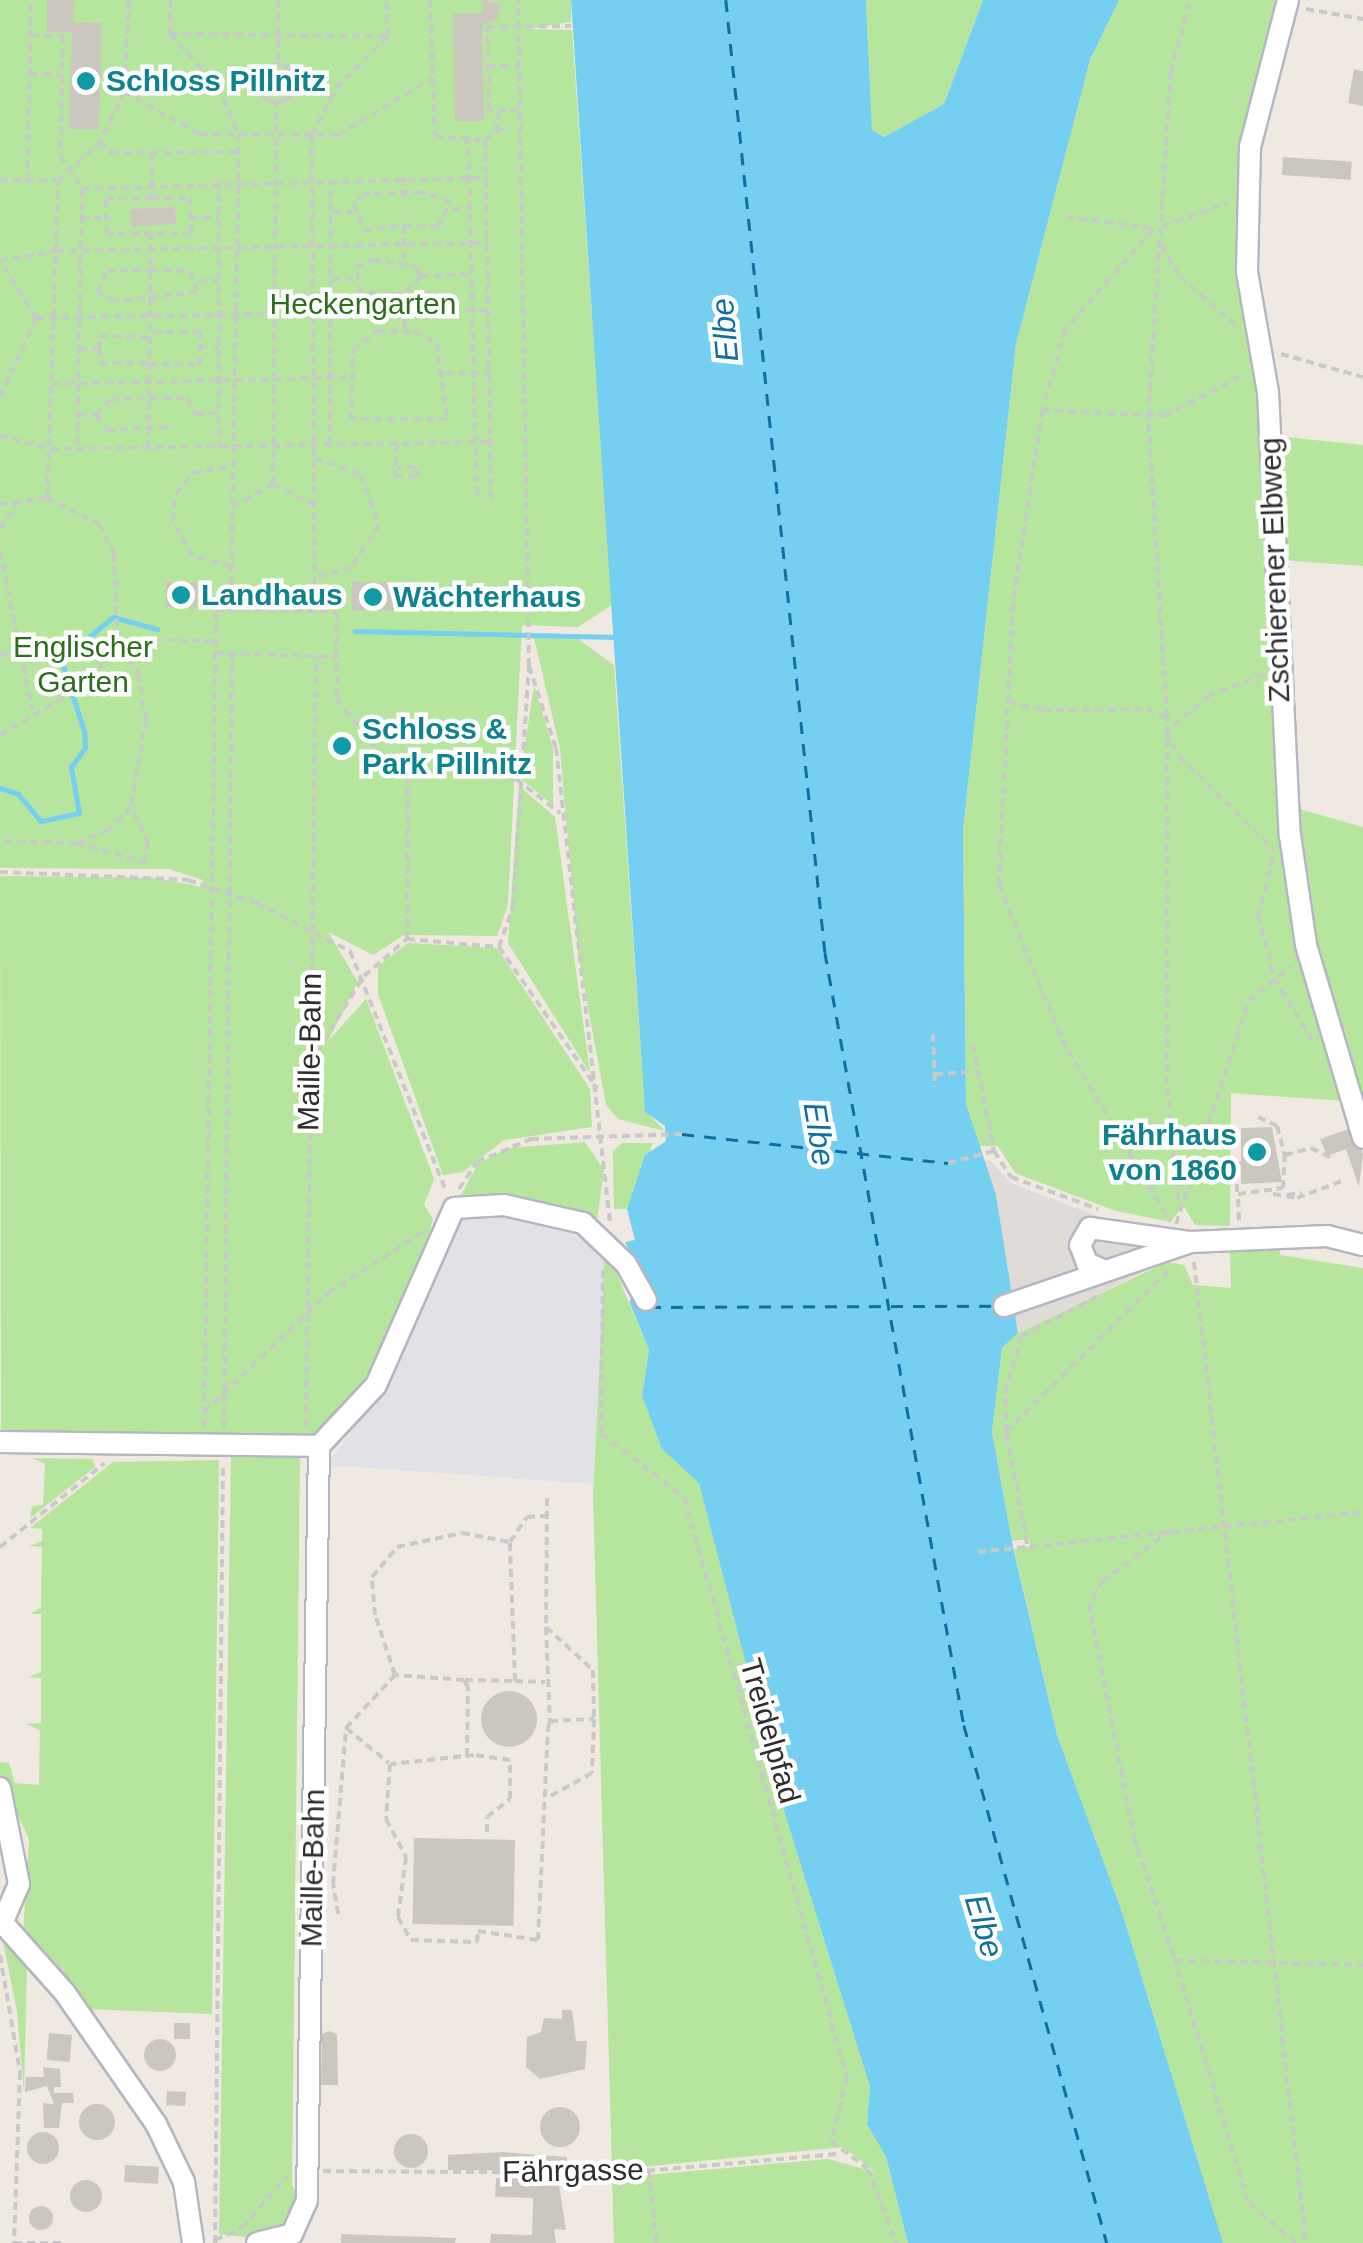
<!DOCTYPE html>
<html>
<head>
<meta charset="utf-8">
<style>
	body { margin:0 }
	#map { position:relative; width:1363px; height:2243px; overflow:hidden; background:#efe9e1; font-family:Arial,sans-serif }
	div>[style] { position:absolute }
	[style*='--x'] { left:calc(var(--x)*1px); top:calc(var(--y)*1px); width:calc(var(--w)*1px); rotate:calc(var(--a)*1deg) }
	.industrial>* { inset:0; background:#e3e1e8 }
	.green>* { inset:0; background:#b6e59e }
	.plaza>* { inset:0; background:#dfdcd8 }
	.water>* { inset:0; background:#75cff0 }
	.stream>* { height:5px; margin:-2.5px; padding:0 2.5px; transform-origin:2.5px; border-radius:2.5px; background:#75cff0 }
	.ferry>* { height:2.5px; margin-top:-1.25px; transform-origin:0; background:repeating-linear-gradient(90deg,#0d6fa3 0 12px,transparent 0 22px) }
	.building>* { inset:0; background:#cbc7bf; transform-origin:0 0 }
	.round { border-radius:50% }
	.path>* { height:4px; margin-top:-2px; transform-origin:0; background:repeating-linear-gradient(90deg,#c9c9c9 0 8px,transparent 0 13px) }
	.path>.ring { margin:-2px; padding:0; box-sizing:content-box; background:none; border:4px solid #c9c9c9; border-radius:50% }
	.roads { filter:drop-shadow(2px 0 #b4b7c1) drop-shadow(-2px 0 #b4b7c1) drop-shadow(0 2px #b4b7c1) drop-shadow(0 -2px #b4b7c1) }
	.minor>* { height:20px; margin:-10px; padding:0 10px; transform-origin:10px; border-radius:10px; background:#fff }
	.dots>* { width:28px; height:28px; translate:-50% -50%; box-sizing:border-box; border:5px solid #fff; border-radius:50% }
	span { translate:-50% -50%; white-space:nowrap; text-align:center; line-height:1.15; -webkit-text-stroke:9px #fff; paint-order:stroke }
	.culture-label { font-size:30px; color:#0d838f; font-weight:700 }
	.left { translate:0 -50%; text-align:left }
	.right { translate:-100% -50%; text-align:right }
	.park-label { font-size:30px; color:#2c6e1b }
	.street-label { font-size:30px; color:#2e2e2e }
	.water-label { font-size:32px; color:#0d6fa3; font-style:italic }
</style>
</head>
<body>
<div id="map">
	<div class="industrial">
		<div style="clip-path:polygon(506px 1212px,605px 1246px,593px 1484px,327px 1465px,382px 1388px,459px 1217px)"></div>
	</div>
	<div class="green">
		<div style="clip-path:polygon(0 0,571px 0,571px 22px,526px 29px,572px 30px,612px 605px,578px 627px,522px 625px,508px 905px,497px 936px,404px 935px,373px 955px,328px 932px,358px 982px,328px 1041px,366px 999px,434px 1179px,424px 1205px,433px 1219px,410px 1307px,370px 1383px,308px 1438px,1px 1431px,0 876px,156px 878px,202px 887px,203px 880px,168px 869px,0 868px)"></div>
		<div style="clip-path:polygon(866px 0,983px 0,944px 104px,884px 137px,872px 130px)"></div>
		<div style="clip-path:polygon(1119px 0,1283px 0,1244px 149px,1292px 807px,1363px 827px,1363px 1150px,1345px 1101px,1231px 1093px,1230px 1226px,1195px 1225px,1183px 1205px,1171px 1222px,1116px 1211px,1015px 1173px,998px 1146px,979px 1146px,966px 1105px,963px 830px,1016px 344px,1090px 60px)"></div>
		<div style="clip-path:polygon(1275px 436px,1363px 445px,1363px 566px,1281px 560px)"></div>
		<div style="clip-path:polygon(534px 638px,578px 639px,614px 665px,645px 1111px,665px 1131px,618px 1119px,606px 1105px,578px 952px,560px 749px)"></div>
		<div style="clip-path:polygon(534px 686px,553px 748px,553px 805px,520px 778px)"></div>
		<div style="clip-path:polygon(519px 786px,555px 817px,590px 1073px,508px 943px)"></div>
		<div style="clip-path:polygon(408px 943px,497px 948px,590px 1089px,592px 1127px,504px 1140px,463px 1172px,443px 1175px,378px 994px,378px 966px)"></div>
		<div style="clip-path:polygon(585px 1142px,604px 1170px,597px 1220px,525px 1197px,461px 1195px,478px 1164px,508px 1148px)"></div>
		<div style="clip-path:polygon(622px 1143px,653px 1143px,627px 1209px,614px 1209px,613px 1151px)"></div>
		<div style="clip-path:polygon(1279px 1243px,1280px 1255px,1363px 1268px,1363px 2243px,1223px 2243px,1121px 1909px,1057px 1735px,1014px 1549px,1030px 1546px,1029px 1539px,1012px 1541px,992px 1432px,1002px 1348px,1018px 1333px,1167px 1262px,1184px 1265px,1193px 1285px,1231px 1288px,1230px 1252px)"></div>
		<div style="clip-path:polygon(605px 1246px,649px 1350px,642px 1396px,662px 1449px,699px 1482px,784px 1811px,870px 2087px,867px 2124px,886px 2157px,908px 2243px,614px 2243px,612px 2178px,828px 2159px,875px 2172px,843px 2147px,612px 2170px,593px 1495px)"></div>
		<div style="clip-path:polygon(231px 1454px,300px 1455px,292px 2185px,301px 2197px,299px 2216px,276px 2235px,252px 2238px,219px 2234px)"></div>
		<div style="clip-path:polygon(32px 1458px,93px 1459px,95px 1467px,30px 1518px,32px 1506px,43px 1505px,45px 1464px)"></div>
		<div style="clip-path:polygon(219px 1460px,212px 2014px,85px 2009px,23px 1934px,29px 1839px,0 1778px,0 1762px,9px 1763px,15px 1783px,39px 1785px,40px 1730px,26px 1724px,41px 1723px,41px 1678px,28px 1677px,41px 1672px,41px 1614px,30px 1614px,41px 1608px,42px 1547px,29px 1546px,42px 1541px,42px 1529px,30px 1528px,113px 1462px)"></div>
		<div style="clip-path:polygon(2px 1936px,27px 1964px,24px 2092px,17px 2012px)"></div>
	</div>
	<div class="plaza">
		<div style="clip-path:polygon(990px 1160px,1011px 1183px,1108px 1220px,1191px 1238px,1192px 1248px,1018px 1333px,984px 1162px)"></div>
	</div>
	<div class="water">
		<div style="clip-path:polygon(571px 0,866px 0,872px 130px,884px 137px,944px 104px,983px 0,1119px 0,1090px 60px,1016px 344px,963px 830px,966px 1104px,996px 1195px,1018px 1333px,1002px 1348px,992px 1432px,1013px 1547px,1057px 1735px,1121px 1909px,1223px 2243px,908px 2243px,886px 2157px,867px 2124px,870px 2087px,784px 1811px,699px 1483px,662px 1449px,642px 1396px,649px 1350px,629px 1301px,650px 1288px,625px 1242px,635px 1240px,627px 1209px,645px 1155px,666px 1141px,665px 1126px,645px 1112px)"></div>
	</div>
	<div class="stream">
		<div style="--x:355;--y:631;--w:262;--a:1.3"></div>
		<div style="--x:0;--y:788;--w:19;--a:18"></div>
		<div style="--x:18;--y:794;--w:35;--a:50"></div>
		<div style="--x:41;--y:821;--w:39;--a:-12"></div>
		<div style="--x:79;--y:813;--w:47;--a:-99.9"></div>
		<div style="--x:71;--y:767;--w:24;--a:-54"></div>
		<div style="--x:85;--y:748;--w:17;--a:-93"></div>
		<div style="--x:84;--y:731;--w:75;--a:-107.9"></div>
		<div style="--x:61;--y:660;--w:67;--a:-39.6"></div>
		<div style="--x:113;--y:617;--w:46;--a:15.3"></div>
	</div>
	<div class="ferry">
		<div style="--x:726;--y:0;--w:957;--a:84.06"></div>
		<div style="--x:825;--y:952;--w:785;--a:79.81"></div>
		<div style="--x:964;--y:1725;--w:537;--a:74.57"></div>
		<div style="--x:682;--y:1134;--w:268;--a:6.2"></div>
		<div style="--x:649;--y:1307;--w:349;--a:-0.2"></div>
	</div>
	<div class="building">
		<div style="clip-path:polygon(47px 0,74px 0,73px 22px,102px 23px,99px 129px,69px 129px,72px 32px,47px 32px)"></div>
		<div style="clip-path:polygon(482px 0,501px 4px,497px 19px,482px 25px,484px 121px,455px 121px,453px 14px,482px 13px)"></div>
		<div style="clip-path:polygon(1354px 69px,1363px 71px,1363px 106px,1348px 103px)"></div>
		<div style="left:1283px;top:157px;width:69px;height:18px;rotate:4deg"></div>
		<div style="left:175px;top:207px;width:17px;height:45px;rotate:87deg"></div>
		<div style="left:166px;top:582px;width:31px;height:25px"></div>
		<div style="left:352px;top:582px;width:42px;height:28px;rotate:1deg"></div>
		<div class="round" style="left:485px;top:586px;width:26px;height:26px"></div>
		<div style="clip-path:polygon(1272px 1127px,1282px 1182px,1241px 1184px,1241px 1128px)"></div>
		<div style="clip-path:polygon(1354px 1127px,1363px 1154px,1359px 1187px,1346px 1149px,1327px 1156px,1320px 1139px)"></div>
		<div class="round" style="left:481px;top:1691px;width:56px;height:56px"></div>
		<div style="left:414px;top:1838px;width:101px;height:86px;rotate:1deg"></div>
		<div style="clip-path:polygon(562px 2010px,572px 2010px,576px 2041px,587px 2041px,585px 2069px,540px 2079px,526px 2067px,527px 2037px,541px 2032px,544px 2018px,562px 2019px)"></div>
		<div style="left:174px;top:2023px;width:16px;height:16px"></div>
		<div style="clip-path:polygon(329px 2031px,337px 2034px,338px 2085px,321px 2085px,322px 2034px)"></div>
		<div style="left:49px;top:2033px;width:23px;height:27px;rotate:5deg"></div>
		<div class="round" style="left:144px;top:2039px;width:32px;height:32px"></div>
		<div style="clip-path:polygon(43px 2067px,60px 2069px,61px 2087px,54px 2087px,54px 2093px,73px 2093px,74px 2103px,62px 2103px,59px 2128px,44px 2128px,43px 2103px,54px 2104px,47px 2086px,25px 2092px,26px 2077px,44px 2077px)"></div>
		<div style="left:167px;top:2091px;width:19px;height:14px;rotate:3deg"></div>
		<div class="round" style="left:79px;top:2104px;width:36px;height:36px"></div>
		<div class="round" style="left:540px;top:2107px;width:40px;height:40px"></div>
		<div class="round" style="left:27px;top:2132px;width:32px;height:32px"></div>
		<div class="round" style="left:394px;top:2134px;width:34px;height:34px"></div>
		<div style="clip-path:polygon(503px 2152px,567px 2157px,567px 2171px,448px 2170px,448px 2155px)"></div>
		<div style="left:125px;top:2165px;width:34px;height:17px;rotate:3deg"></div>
		<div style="clip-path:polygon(496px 2178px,558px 2179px,566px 2230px,554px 2229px,556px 2243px,490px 2243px,491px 2234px,532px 2235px,533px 2198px,495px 2197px)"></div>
		<div class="round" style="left:70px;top:2180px;width:32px;height:32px"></div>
		<div class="round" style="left:29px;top:2206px;width:24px;height:24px"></div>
		<div style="clip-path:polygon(341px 2234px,456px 2238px,455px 2243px,341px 2243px)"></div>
	</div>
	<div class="path">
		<div style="--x:129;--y:0;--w:92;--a:93.1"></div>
		<div style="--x:124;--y:92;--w:55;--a:115.6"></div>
		<div style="--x:100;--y:142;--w:16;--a:45"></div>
		<div style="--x:111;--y:153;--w:126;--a:-0.5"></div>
		<div style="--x:171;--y:0;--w:34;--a:92"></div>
		<div style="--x:170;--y:34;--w:218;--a:0.5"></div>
		<div style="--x:388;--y:36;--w:36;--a:-92"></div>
		<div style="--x:278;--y:0;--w:63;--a:90"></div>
		<div style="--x:430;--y:0;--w:136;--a:87.9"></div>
		<div style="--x:435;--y:136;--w:50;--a:4.6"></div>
		<div style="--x:485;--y:140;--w:28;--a:-35"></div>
		<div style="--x:1306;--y:9;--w:58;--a:10"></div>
		<div style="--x:170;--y:34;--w:72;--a:47.8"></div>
		<div style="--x:218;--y:87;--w:51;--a:65.9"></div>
		<div style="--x:239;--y:134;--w:476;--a:91"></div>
		<div style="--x:31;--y:35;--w:32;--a:2"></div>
		<div style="--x:63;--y:36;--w:120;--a:91.4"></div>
		<div style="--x:60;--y:156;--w:40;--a:56"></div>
		<div style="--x:82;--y:189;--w:259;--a:91.1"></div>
		<div class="ring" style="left:258px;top:64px;width:34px;height:34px"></div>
		<div style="--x:488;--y:66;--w:31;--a:0"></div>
		<div style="--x:30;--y:74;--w:30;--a:2"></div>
		<div style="--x:124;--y:92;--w:87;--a:28.9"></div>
		<div style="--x:200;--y:134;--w:138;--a:0.4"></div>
		<div style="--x:338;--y:135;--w:110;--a:-31.2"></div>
		<div style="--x:519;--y:110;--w:30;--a:180"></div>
		<div style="--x:489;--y:110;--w:83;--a:-91.4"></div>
		<div style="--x:487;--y:27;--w:84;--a:-0.7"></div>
		<div style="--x:495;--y:132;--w:23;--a:-77"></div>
		<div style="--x:468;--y:136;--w:360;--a:88.6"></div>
		<div style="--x:485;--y:140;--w:359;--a:89"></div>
		<div style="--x:152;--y:154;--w:44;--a:90"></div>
		<div style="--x:403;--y:177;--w:20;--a:87"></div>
		<div style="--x:0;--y:180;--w:58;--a:1"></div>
		<div style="--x:58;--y:181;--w:57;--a:-42.9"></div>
		<div style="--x:27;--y:181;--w:181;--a:-88.7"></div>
		<div style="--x:219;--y:181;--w:266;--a:90"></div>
		<div style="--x:82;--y:189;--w:405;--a:-1.6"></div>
		<div style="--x:152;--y:198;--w:38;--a:0"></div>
		<div style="--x:190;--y:198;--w:35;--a:88"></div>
		<div style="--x:191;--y:233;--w:84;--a:179.3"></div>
		<div style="--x:107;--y:234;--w:35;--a:-92"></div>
		<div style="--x:106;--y:199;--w:46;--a:-1.2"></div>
		<div style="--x:453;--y:209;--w:18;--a:-3"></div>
		<div style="--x:333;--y:212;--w:20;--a:0"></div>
		<div style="--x:190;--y:217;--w:28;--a:2"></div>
		<div style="--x:1066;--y:217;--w:86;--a:7.4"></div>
		<div style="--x:81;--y:218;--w:25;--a:0"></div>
		<div style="--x:404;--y:225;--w:34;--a:3"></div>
		<div style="--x:438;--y:227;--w:28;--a:-64"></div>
		<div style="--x:450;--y:202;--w:31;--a:-161"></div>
		<div style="--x:421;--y:192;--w:57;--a:178"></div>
		<div style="--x:364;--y:194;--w:14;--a:135"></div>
		<div style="--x:354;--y:204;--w:28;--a:69"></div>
		<div style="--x:364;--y:230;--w:40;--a:-7.1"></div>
		<div style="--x:404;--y:225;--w:36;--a:90"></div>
		<div style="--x:1163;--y:226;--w:69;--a:-19.5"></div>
		<div style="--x:1153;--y:229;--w:134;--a:131.1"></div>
		<div style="--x:1065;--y:330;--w:83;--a:106"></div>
		<div style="--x:1042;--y:410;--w:196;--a:98.5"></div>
		<div style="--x:1013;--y:604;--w:281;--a:92.9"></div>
		<div style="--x:999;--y:885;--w:167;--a:67.9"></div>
		<div style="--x:1062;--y:1040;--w:211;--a:59.2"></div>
		<div style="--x:1162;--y:245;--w:37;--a:61"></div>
		<div style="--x:1180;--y:277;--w:74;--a:40.6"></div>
		<div style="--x:0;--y:261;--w:57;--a:-10.1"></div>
		<div style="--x:56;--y:251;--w:432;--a:-1.1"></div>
		<div style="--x:150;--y:270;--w:40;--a:1.4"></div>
		<div style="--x:190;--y:271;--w:22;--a:72"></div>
		<div style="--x:197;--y:292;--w:82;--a:173.7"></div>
		<div style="--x:115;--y:301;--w:19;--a:-155"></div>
		<div style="--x:98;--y:293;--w:24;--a:-68"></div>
		<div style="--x:107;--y:271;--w:43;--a:-1.3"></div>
		<div style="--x:421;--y:276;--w:51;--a:-2.2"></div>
		<div style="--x:333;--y:279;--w:20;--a:0"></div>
		<div style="--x:199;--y:281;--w:19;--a:-3"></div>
		<div style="--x:403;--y:294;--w:42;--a:-178.6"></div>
		<div style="--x:361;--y:293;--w:26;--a:-101"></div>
		<div style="--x:356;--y:267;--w:18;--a:-22"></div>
		<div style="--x:373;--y:260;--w:44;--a:9.2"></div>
		<div style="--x:416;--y:267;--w:10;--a:61"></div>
		<div style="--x:421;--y:276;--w:25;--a:135"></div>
		<div style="--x:403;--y:294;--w:36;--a:87"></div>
		<div style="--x:36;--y:318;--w:454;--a:-1"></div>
		<div style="--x:377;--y:331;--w:37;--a:0"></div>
		<div style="--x:414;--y:331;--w:26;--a:28"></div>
		<div style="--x:437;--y:343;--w:77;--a:82.5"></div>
		<div style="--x:447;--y:419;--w:96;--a:180"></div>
		<div style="--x:351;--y:419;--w:69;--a:-88.3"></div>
		<div style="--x:353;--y:350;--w:31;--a:-38"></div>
		<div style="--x:200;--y:347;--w:18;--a:0"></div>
		<div style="--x:79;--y:349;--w:21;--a:0"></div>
		<div style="--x:100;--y:349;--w:13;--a:-90"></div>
		<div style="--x:100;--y:336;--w:50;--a:1.1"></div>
		<div style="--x:100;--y:349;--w:14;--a:90"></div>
		<div style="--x:100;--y:363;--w:47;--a:0"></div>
		<div style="--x:1281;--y:354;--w:85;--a:15.7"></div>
		<div style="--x:149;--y:364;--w:51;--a:1.1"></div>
		<div style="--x:200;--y:365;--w:33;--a:-90"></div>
		<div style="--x:200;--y:332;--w:50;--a:180"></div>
		<div style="--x:445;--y:373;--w:46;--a:0"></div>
		<div style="--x:53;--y:384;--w:300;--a:-1.3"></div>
		<div style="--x:0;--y:397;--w:87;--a:-65.5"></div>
		<div style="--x:36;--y:318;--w:68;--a:-121.8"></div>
		<div style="--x:1042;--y:410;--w:122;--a:2.8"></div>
		<div style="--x:1164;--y:416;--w:91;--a:-27.4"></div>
		<div style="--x:78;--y:415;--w:18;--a:0"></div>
		<div style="--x:96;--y:415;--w:22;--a:-47"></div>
		<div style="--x:111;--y:399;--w:76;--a:-0.8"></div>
		<div style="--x:187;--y:398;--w:18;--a:61"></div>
		<div style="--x:196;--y:414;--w:22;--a:-3"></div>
		<div style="--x:96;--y:415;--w:19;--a:54"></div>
		<div style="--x:107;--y:430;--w:67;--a:-3.4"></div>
		<div style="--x:0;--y:436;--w:53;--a:14.3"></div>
		<div style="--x:51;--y:449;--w:441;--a:-0.9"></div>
		<div style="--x:397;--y:444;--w:32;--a:94"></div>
		<div style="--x:395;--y:476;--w:23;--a:2"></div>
		<div style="--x:418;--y:477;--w:10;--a:-107"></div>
		<div style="--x:415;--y:467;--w:17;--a:180"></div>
		<div style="--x:330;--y:445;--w:265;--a:-89.8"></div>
		<div style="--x:148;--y:448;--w:215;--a:-89.2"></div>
		<div style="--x:315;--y:458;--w:49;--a:20.3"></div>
		<div style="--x:361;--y:475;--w:53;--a:70.2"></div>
		<div style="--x:379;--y:525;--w:51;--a:123.1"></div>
		<div style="--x:351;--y:568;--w:37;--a:166"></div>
		<div style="--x:273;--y:484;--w:381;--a:-89.5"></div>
		<div style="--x:47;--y:498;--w:317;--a:-88"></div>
		<div style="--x:0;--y:504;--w:47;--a:-7.3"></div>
		<div style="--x:47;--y:498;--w:58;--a:26.6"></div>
		<div style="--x:99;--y:524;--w:34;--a:63"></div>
		<div style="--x:114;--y:554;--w:82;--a:87.9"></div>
		<div style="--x:117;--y:636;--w:43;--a:60.4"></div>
		<div style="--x:138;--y:673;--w:47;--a:80.1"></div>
		<div style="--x:146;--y:719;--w:89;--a:99.7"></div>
		<div style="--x:131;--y:807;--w:33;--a:135"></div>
		<div style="--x:108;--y:830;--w:34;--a:157"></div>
		<div style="--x:77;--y:843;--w:77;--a:-178.5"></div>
		<div style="--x:232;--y:507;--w:47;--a:-29.3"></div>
		<div style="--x:273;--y:484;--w:45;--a:26.6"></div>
		<div style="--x:0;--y:529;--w:31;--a:-57"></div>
		<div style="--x:0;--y:551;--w:162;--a:78.6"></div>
		<div style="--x:231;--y:565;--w:40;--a:-167"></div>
		<div style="--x:192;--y:556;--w:40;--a:-119.7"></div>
		<div style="--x:172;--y:521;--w:27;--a:-82"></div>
		<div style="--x:176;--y:494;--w:27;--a:-51"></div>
		<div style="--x:193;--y:473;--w:40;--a:-10"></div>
		<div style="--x:315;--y:611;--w:476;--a:-90.4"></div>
		<div style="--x:312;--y:135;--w:53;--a:-62.9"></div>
		<div style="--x:336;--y:88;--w:74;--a:-45"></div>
		<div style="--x:166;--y:640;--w:50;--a:1.1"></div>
		<div style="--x:215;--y:653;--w:120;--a:1.9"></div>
		<div style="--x:0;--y:655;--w:15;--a:-16"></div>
		<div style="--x:529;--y:666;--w:86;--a:71.8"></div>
		<div style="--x:556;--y:748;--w:477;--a:83.5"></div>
		<div style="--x:1263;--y:674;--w:57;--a:158.4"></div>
		<div style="--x:1210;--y:695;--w:57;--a:139.9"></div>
		<div style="--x:1166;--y:732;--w:27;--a:62"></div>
		<div style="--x:1179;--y:756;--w:134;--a:44.7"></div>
		<div style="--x:1009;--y:702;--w:35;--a:13"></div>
		<div style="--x:1043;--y:710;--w:103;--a:-0.6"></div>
		<div style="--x:1146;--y:709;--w:22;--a:21"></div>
		<div style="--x:0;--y:735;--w:107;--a:-30.4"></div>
		<div style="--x:92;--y:681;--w:51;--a:-60.9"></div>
		<div style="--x:77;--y:843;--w:70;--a:15.8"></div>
		<div style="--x:144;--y:862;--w:19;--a:-78"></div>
		<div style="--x:148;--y:843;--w:40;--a:-115"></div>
		<div style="--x:1273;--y:858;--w:59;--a:104.7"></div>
		<div style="--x:1258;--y:915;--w:65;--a:75.7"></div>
		<div style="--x:1274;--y:978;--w:75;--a:58.6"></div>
		<div style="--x:0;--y:872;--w:188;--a:2.4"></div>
		<div style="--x:188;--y:880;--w:73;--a:18.4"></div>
		<div style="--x:257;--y:903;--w:105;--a:27.3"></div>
		<div style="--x:350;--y:951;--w:258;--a:68.2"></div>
		<div style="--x:407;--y:939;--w:165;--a:-89.7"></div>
		<div style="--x:499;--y:947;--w:43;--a:-71.1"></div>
		<div style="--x:513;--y:906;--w:241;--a:-86.2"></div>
		<div style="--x:529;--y:666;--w:666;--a:-90.95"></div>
		<div style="--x:933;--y:1034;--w:53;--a:87.8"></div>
		<div style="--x:973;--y:1045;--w:108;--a:78.8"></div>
		<div style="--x:309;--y:1064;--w:104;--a:-58"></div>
		<div style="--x:364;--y:976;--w:57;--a:-40.7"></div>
		<div style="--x:407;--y:939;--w:92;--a:5"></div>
		<div style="--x:499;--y:947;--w:172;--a:55.2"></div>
		<div style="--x:935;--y:1074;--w:41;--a:-2.8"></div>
		<div style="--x:1258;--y:1117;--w:21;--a:25"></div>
		<div style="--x:1277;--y:1126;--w:30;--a:75"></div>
		<div style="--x:948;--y:1163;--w:48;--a:-14.6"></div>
		<div style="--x:994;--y:1151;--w:31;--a:57"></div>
		<div style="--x:1011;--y:1177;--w:93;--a:20.2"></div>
		<div style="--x:459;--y:1189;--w:32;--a:-56"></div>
		<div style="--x:477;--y:1162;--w:59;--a:-23.1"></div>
		<div style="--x:531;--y:1139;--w:151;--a:-1.9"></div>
		<div style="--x:1237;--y:1192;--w:28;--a:-92"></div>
		<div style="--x:1236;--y:1164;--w:6;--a:-9"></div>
		<div style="--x:1273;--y:1194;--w:24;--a:9"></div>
		<div style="--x:1297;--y:1198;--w:48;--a:-20.7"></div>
		<div style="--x:1287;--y:1195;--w:15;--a:-8"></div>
		<div style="--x:1178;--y:1200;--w:116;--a:-95.5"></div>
		<div style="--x:1167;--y:1085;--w:368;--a:-90"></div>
		<div style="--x:1167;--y:717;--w:301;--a:-93.6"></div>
		<div style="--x:1148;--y:417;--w:345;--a:-86.2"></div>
		<div style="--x:1171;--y:73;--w:75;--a:-75.4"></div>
		<div style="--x:1239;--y:1220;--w:26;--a:-92"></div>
		<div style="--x:1238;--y:1194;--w:45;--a:-7.6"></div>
		<div style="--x:1283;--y:1188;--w:33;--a:-87"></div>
		<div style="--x:1285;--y:1155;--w:27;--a:-15"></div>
		<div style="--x:1311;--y:1148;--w:25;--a:26"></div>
		<div style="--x:1176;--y:1224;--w:234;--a:-72.1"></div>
		<div style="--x:1248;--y:1001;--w:55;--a:-38.3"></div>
		<div style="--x:1194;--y:1262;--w:987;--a:83.49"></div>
		<div style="--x:603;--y:1270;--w:164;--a:90.7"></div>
		<div style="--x:601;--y:1434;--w:104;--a:37.2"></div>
		<div style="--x:684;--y:1497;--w:602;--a:74.3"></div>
		<div style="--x:847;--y:2077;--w:66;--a:104"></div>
		<div style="--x:831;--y:2141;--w:46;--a:37.1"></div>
		<div style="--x:868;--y:2169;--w:79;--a:69.3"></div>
		<div style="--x:204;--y:1412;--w:172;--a:-43.8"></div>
		<div style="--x:328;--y:1293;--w:113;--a:-32.7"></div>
		<div style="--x:306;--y:1426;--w:770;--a:-89.26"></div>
		<div style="--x:204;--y:1427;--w:817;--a:-89.16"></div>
		<div style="--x:216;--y:610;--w:120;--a:0.5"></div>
		<div style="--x:336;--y:611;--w:88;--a:89.3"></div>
		<div style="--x:337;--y:699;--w:70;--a:52"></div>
		<div style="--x:380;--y:754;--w:34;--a:34"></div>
		<div style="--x:408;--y:773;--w:39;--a:-10"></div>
		<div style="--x:446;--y:766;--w:71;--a:10.5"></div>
		<div style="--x:516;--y:779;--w:56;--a:37.7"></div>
		<div style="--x:224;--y:1428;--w:775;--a:-89.41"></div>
		<div style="--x:1006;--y:1432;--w:39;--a:-91"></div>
		<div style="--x:1005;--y:1393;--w:59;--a:-74.3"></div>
		<div style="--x:1021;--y:1336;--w:91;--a:-27.4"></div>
		<div style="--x:547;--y:1498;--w:129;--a:90.4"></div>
		<div style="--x:546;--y:1627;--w:64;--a:42.5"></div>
		<div style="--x:593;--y:1670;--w:49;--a:88.8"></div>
		<div style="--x:594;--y:1719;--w:54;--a:92.1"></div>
		<div style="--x:592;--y:1773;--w:51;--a:150.9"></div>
		<div style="--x:1171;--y:1530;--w:84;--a:143.3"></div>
		<div style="--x:1104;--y:1580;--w:27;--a:123"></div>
		<div style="--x:1089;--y:1603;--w:238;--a:79.1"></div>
		<div style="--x:1134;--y:1837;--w:130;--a:71.6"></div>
		<div style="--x:1027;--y:1544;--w:114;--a:-100.6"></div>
		<div style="--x:1006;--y:1432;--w:231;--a:-44.8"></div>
		<div style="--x:0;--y:1547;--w:134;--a:-38.7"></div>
		<div style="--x:978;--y:1552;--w:387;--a:-5.9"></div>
		<div style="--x:546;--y:1627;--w:94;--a:87.6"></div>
		<div style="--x:465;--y:1680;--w:50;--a:1.1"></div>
		<div style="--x:515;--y:1681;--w:139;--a:-92.1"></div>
		<div style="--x:515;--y:1681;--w:30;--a:2"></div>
		<div style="--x:346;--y:1728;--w:55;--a:39.1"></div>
		<div style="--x:467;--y:1756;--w:69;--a:-89.2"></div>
		<div style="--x:468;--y:1687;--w:8;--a:-120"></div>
		<div style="--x:464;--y:1680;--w:69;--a:-175.9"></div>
		<div style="--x:395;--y:1675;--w:63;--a:-108.4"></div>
		<div style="--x:375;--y:1615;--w:38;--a:-95"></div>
		<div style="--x:372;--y:1577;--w:39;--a:-50"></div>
		<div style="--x:397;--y:1547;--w:66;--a:-12.2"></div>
		<div style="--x:462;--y:1533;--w:49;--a:10.6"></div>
		<div style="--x:510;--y:1542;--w:30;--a:-56"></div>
		<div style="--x:527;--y:1517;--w:20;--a:-3"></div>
		<div style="--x:487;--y:1832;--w:15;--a:-90"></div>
		<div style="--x:487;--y:1817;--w:29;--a:-38"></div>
		<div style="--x:510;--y:1799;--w:39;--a:-90"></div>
		<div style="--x:510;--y:1760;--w:36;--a:-172"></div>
		<div style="--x:474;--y:1755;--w:84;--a:173.9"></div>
		<div style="--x:390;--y:1764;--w:55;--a:94.2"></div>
		<div style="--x:386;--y:1819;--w:43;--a:62.2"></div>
		<div style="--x:406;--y:1857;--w:61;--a:97.6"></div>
		<div style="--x:398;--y:1917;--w:26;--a:61"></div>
		<div style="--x:411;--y:1940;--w:66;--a:1.7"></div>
		<div style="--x:477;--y:1942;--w:11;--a:-85"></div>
		<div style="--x:478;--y:1931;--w:61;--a:8.5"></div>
		<div style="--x:538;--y:1940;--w:212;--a:-87.3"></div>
		<div style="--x:548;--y:1728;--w:7;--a:-74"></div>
		<div style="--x:550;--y:1721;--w:44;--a:-2.6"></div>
		<div style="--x:338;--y:1914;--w:30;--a:-99"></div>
		<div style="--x:333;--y:1884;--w:157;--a:-85.2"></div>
		<div style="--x:346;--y:1728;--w:72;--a:-47.2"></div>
		<div style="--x:0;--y:1955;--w:119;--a:80.3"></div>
		<div style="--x:20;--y:2072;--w:171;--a:92"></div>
		<div style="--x:649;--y:2170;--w:73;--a:84.5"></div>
		<div style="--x:323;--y:2171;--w:298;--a:0.4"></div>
		<div style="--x:621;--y:2173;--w:217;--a:-5"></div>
		<div style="--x:215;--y:2240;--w:30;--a:-24"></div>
		<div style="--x:242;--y:2228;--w:70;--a:-49"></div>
		<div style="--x:14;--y:2243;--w:49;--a:0"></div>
		<div style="--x:215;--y:2243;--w:780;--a:-89.41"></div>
		<div style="--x:1296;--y:2243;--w:63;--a:-139.5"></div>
		<div style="--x:1248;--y:2202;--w:253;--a:-106.8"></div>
		<div style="--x:1175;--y:1960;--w:188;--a:1.5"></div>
	</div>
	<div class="roads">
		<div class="minor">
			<div style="--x:1288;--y:0;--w:152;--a:104.5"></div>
			<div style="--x:1250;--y:147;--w:125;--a:91.4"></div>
			<div style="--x:1247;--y:272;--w:122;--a:80.1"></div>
			<div style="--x:1268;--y:392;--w:444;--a:87.2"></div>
			<div style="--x:1290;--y:835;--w:111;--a:81.7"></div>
			<div style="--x:1306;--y:945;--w:201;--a:73.5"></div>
			<div style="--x:1105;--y:1271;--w:20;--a:-156"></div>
			<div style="--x:1087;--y:1263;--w:19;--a:-111"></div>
			<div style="--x:1080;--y:1245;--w:20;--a:-60"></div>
			<div style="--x:1090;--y:1228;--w:100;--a:8"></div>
			<div style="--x:1004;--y:1306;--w:198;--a:-18.9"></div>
			<div style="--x:1191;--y:1242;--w:136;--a:-2.5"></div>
			<div style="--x:1327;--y:1236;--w:37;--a:14"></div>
			<div style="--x:0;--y:1442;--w:319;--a:0.7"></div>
			<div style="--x:319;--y:1446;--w:83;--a:-46.9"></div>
			<div style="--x:376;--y:1385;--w:193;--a:-66.2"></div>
			<div style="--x:454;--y:1208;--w:50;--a:-3.4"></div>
			<div style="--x:504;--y:1205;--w:81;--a:12.8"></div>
			<div style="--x:583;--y:1223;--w:59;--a:43.6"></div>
			<div style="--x:626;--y:1264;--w:41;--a:60.9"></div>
			<div style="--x:0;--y:1788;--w:98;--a:78.8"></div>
			<div style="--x:19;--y:1884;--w:40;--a:113.4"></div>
			<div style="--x:0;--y:1920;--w:98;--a:48.3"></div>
			<div style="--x:65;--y:1993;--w:160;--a:55.2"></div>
			<div style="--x:156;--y:2124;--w:64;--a:64.2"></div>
			<div style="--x:184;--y:2182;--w:62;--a:81.6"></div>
			<div style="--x:257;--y:2243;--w:36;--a:-14"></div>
			<div style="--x:292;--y:2234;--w:37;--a:-66"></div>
			<div style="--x:307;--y:2200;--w:754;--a:-89.09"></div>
		</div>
	</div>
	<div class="dots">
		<div style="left:86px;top:81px;background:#0f9aa8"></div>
		<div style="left:181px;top:595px;background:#0f9aa8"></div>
		<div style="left:373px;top:597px;background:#0f9aa8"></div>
		<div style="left:342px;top:746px;background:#0f9aa8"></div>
		<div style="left:1257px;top:1152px;background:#0f9aa8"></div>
	</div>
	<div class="culture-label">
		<span class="left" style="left:106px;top:81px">Schloss Pillnitz</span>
		<span class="left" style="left:201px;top:595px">Landhaus</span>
		<span class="left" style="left:393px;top:597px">Wächterhaus</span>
		<span class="left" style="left:362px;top:746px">Schloss &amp;<br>Park Pillnitz</span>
		<span class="right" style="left:1237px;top:1152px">Fährhaus<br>von 1860</span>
	</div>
	<div class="park-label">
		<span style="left:363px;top:304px">Heckengarten</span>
		<span style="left:83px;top:664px">Englischer<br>Garten</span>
	</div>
	<div class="street-label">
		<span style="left:1275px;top:570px;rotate:-92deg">Zschierener Elbweg</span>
		<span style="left:310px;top:1052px;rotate:-89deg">Maille-Bahn</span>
		<span style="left:770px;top:1731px;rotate:74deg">Treidelpfad</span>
		<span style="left:313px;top:1868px;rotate:-89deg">Maille-Bahn</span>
		<span style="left:573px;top:2171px;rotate:-1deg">Fährgasse</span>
	</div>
	<div class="water-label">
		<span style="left:725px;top:330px;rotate:-95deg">Elbe</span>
		<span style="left:819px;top:1134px;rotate:81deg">Elbe</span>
		<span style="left:984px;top:1926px;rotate:73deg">Elbe</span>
	</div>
</div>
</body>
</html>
